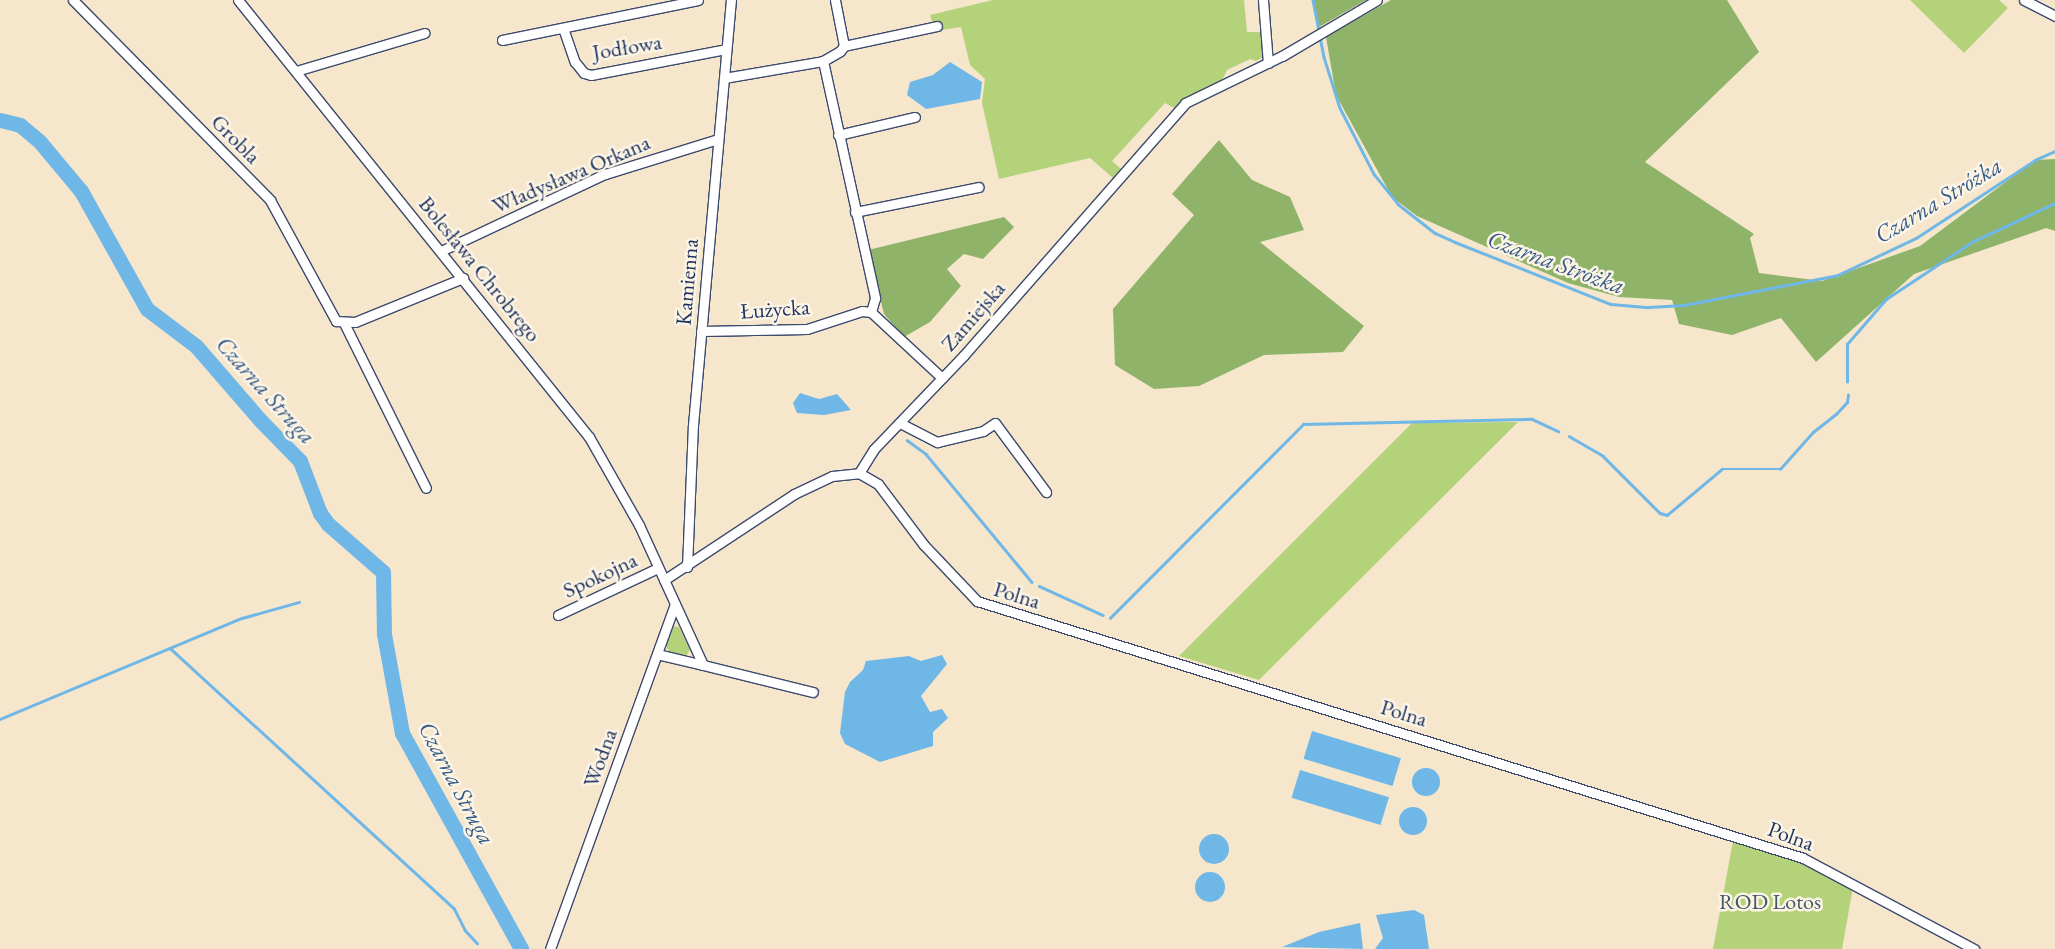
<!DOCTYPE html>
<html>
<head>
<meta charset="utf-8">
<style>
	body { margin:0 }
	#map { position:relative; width:2055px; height:949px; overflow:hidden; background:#f6e6cc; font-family:"EB Garamond",serif }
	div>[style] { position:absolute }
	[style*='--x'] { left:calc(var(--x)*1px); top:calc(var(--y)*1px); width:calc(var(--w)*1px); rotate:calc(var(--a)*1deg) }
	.green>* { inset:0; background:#b4d279 }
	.forest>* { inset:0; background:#8fb469 }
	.water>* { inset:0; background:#6fb7e7; transform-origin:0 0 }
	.round { border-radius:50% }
	.stream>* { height:2.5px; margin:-1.25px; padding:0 1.25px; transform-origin:1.25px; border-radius:1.25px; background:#6fb7e7 }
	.river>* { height:15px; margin:-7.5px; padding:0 7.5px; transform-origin:7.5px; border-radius:7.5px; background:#6fb7e7 }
	.roads { filter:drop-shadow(1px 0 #3c4a6e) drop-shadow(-1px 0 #3c4a6e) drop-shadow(0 1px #3c4a6e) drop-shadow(0 -1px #3c4a6e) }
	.minor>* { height:9px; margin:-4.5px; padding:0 4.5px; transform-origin:4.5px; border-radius:4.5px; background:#fff }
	span { translate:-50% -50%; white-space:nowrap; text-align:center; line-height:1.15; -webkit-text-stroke:5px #fcf5e5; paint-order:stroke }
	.street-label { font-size:22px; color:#1b2f5e }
	.park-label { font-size:22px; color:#415865 }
	.water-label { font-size:24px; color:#345887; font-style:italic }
</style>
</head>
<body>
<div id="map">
	<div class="green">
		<div style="clip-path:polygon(993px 0,1244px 0,1247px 32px,1261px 32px,1263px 57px,1256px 61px,1250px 59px,1227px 70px,1222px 80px,1174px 108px,1165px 103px,1112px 161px,1121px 169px,1113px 178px,1090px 158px,999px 179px,982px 103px,985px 79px,970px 65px,961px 27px,935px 31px,930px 15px)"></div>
		<div style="clip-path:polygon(1910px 0,1999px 0,2008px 8px,1964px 53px)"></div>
		<div style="clip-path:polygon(1518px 422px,1259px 680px,1179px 656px,1412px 423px)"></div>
		<div style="clip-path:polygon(671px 626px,679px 627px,690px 650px,685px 657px,670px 653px,667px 648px,665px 642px)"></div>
		<div style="clip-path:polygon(1733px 841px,1802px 862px,1853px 887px,1842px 949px,1713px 949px)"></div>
	</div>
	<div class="forest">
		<div style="clip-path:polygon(1313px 0,1366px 0,1319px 27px)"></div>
		<div style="clip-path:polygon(1391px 0,1727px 0,1759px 52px,1645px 162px,1754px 234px,1750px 238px,1759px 273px,1822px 281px,1920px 246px,2035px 160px,2055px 159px,2055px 231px,2046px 228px,1914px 274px,1816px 362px,1781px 318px,1732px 335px,1679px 324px,1672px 300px,1619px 297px,1568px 283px,1417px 216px,1392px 197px,1336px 95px,1326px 37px)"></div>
		<div style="clip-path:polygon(1219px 140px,1252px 180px,1290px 197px,1304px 230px,1260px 242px,1364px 326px,1343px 352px,1264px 355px,1199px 386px,1154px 389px,1115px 365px,1113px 309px,1194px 215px,1172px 194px)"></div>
		<div style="clip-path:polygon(1004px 217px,1014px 227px,983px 259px,964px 254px,947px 269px,961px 286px,930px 322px,904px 337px,884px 314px,868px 250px)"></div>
	</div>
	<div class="water">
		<div style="clip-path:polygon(950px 62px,982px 82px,980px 99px,926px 109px,907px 95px,910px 82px,933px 75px)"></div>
		<div style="clip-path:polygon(800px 393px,819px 399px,837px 394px,851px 410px,824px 415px,797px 413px,793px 403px)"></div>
		<div style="clip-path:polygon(942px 655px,947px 664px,921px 696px,930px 712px,942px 709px,948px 718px,933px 732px,933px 746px,880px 762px,845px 744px,840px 733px,845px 692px,850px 682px,863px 670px,866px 661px,909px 656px,921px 661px)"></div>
		<div style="left:1312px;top:731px;width:93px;height:29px;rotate:17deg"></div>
		<div class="round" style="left:1412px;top:768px;width:28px;height:28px"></div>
		<div style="left:1300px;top:770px;width:93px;height:29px;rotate:17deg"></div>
		<div class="round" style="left:1399px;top:807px;width:28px;height:28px"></div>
		<div class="round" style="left:1199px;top:834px;width:30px;height:30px"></div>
		<div class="round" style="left:1195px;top:872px;width:30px;height:30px"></div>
		<div style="clip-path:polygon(1414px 910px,1424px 915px,1429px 949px,1375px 949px,1383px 938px,1376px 915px)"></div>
		<div style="clip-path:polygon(1360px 923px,1363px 949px,1282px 947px,1319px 932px)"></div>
	</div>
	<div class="stream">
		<div style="--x:1313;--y:0;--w:58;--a:79.1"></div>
		<div style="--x:1324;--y:57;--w:53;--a:72.6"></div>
		<div style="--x:1340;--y:108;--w:74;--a:62.7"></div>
		<div style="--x:1374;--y:174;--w:38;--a:51"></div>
		<div style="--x:1398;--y:204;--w:47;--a:38.1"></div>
		<div style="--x:1435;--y:233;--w:22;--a:24"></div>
		<div style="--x:1455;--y:242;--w:168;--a:21.7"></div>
		<div style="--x:1611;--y:304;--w:37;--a:5"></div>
		<div style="--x:1648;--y:307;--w:36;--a:-3"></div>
		<div style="--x:1684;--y:305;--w:157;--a:-11"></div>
		<div style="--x:1838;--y:275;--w:86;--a:-25.4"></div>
		<div style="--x:1916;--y:238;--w:142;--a:-33.2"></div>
		<div style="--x:2035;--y:160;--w:22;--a:-24"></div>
		<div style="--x:1847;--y:382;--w:38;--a:-90"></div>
		<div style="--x:1847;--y:344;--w:60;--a:-49.1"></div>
		<div style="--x:1886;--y:299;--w:103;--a:-33.5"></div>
		<div style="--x:1972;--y:242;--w:92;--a:-25.2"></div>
		<div style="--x:1569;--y:436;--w:39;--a:30"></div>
		<div style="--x:1603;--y:456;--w:81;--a:45"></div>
		<div style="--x:1660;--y:513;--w:7;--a:16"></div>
		<div style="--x:1667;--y:515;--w:72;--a:-39.9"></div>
		<div style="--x:1722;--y:469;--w:58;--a:0"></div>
		<div style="--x:1780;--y:469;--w:50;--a:-48.3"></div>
		<div style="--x:1813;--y:432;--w:29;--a:-38"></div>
		<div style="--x:1836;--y:414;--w:16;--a:-47"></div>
		<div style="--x:1847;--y:402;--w:7;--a:-82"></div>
		<div style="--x:907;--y:440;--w:24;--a:36"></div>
		<div style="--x:926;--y:454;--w:166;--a:50.4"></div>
		<div style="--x:1039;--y:586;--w:70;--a:24.4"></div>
		<div style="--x:1110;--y:618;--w:274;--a:-45.1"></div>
		<div style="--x:1303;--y:424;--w:229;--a:-1.3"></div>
		<div style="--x:1532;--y:419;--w:29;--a:25"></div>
		<div style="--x:170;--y:648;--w:385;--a:42.5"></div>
		<div style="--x:454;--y:908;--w:25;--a:63"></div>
		<div style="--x:465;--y:930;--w:18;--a:47"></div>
		<div style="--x:0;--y:719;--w:262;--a:-22.7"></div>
		<div style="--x:242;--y:618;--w:59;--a:-15.7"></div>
	</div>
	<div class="river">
		<div style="--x:0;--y:120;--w:21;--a:14"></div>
		<div style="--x:20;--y:125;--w:26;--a:40"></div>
		<div style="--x:40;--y:142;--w:64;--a:50.1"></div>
		<div style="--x:81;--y:191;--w:135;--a:60.8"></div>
		<div style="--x:147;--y:309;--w:61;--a:37.1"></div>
		<div style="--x:196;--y:346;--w:99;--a:49.1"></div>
		<div style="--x:261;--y:421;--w:56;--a:45.7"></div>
		<div style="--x:300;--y:461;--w:56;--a:69"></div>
		<div style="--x:320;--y:513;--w:14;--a:54"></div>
		<div style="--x:328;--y:524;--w:73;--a:41.1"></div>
		<div style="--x:383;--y:572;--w:62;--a:89.1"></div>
		<div style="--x:384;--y:634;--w:101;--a:79.7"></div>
		<div style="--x:402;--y:733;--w:247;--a:61.1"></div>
	</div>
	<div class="roads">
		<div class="minor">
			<div style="--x:73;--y:0;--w:281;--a:45.4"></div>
			<div style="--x:270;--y:200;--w:138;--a:61.4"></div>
			<div style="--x:336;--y:321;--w:19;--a:3"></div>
			<div style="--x:355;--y:322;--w:117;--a:-22.2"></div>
			<div style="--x:238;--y:0;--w:561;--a:51.23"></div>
			<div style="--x:589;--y:437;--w:101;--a:60.4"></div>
			<div style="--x:639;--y:525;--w:154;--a:65.4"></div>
			<div style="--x:703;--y:665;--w:113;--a:13.8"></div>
			<div style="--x:1263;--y:0;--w:63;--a:85.5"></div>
			<div style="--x:2024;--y:0;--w:35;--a:27"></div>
			<div style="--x:563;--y:28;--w:36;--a:71"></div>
			<div style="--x:575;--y:62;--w:14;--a:51"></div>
			<div style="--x:584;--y:73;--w:7;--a:16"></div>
			<div style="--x:591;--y:75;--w:137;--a:-10.9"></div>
			<div style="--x:502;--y:40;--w:200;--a:-11.5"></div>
			<div style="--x:844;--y:46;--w:95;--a:-12.1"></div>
			<div style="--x:823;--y:61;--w:243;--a:77.6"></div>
			<div style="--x:875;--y:298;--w:15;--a:106"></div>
			<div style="--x:296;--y:71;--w:134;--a:-16.5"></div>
			<div style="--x:724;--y:78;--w:100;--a:-9.7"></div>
			<div style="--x:823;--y:61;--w:20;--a:-30"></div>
			<div style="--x:840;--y:51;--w:6;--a:-51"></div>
			<div style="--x:844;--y:46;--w:47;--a:-101.1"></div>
			<div style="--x:838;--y:135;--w:79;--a:-13.2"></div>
			<div style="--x:855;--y:212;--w:126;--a:-11.4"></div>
			<div style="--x:441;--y:251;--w:181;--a:-25.2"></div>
			<div style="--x:605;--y:174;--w:118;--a:-17.2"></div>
			<div style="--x:344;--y:323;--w:184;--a:63.6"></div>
			<div style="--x:701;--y:331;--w:106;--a:-1.1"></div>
			<div style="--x:807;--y:329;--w:58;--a:-18.1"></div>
			<div style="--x:862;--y:311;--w:9;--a:6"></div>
			<div style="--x:871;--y:312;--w:97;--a:42.9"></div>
			<div style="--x:900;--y:423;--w:42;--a:27.2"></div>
			<div style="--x:937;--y:442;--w:47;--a:-13.4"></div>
			<div style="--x:983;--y:431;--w:14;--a:-34"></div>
			<div style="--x:995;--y:423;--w:86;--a:53.5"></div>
			<div style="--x:859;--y:473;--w:28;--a:-58"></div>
			<div style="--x:874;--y:449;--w:130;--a:-46.2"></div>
			<div style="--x:964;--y:355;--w:335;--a:-48.7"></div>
			<div style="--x:1185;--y:103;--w:108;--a:-25.9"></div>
			<div style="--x:1282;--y:56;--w:110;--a:-30.5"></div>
			<div style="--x:687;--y:567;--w:142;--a:-87.6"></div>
			<div style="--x:693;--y:425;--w:427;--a:-84.9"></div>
			<div style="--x:664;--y:580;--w:156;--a:-33.5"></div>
			<div style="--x:794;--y:494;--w:42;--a:-25.3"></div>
			<div style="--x:832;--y:476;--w:27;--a:-6"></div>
			<div style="--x:859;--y:473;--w:22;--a:30"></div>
			<div style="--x:878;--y:484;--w:76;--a:53"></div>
			<div style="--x:924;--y:545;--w:77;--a:46.6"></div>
			<div style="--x:977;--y:601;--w:865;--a:17.28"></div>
			<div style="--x:1803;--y:858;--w:194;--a:28"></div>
			<div style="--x:558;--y:615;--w:110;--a:-25.2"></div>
			<div style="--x:657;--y:654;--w:47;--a:13.4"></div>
			<div style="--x:550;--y:949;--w:367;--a:-70.1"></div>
		</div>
	</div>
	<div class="street-label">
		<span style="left:627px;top:47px;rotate:-9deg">Jodłowa</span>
		<span style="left:236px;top:139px;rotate:45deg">Grobla</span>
		<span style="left:571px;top:174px;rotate:-23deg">Władysława Orkana</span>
		<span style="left:480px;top:269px;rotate:51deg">Bolesława Chrobrego</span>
		<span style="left:687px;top:282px;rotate:-85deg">Kamienna</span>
		<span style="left:775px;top:309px;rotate:-4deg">Łużycka</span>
		<span style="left:973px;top:316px;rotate:-49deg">Zamiejska</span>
		<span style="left:600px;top:575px;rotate:-25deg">Spokojna</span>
		<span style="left:1017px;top:595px;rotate:17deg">Polna</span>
		<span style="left:1404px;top:713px;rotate:17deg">Polna</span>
		<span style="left:600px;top:758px;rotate:-70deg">Wodna</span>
		<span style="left:1791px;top:836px;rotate:20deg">Polna</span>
	</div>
	<div class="park-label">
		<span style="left:1770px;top:902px">ROD Lotos</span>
	</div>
	<div class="water-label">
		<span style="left:1938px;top:200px;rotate:-31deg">Czarna Stróżka</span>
		<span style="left:1556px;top:262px;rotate:20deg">Czarna Stróżka</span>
		<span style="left:266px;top:390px;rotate:48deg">Czarna Struga</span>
		<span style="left:457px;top:783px;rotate:62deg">Czarna Struga</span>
	</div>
</div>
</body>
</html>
